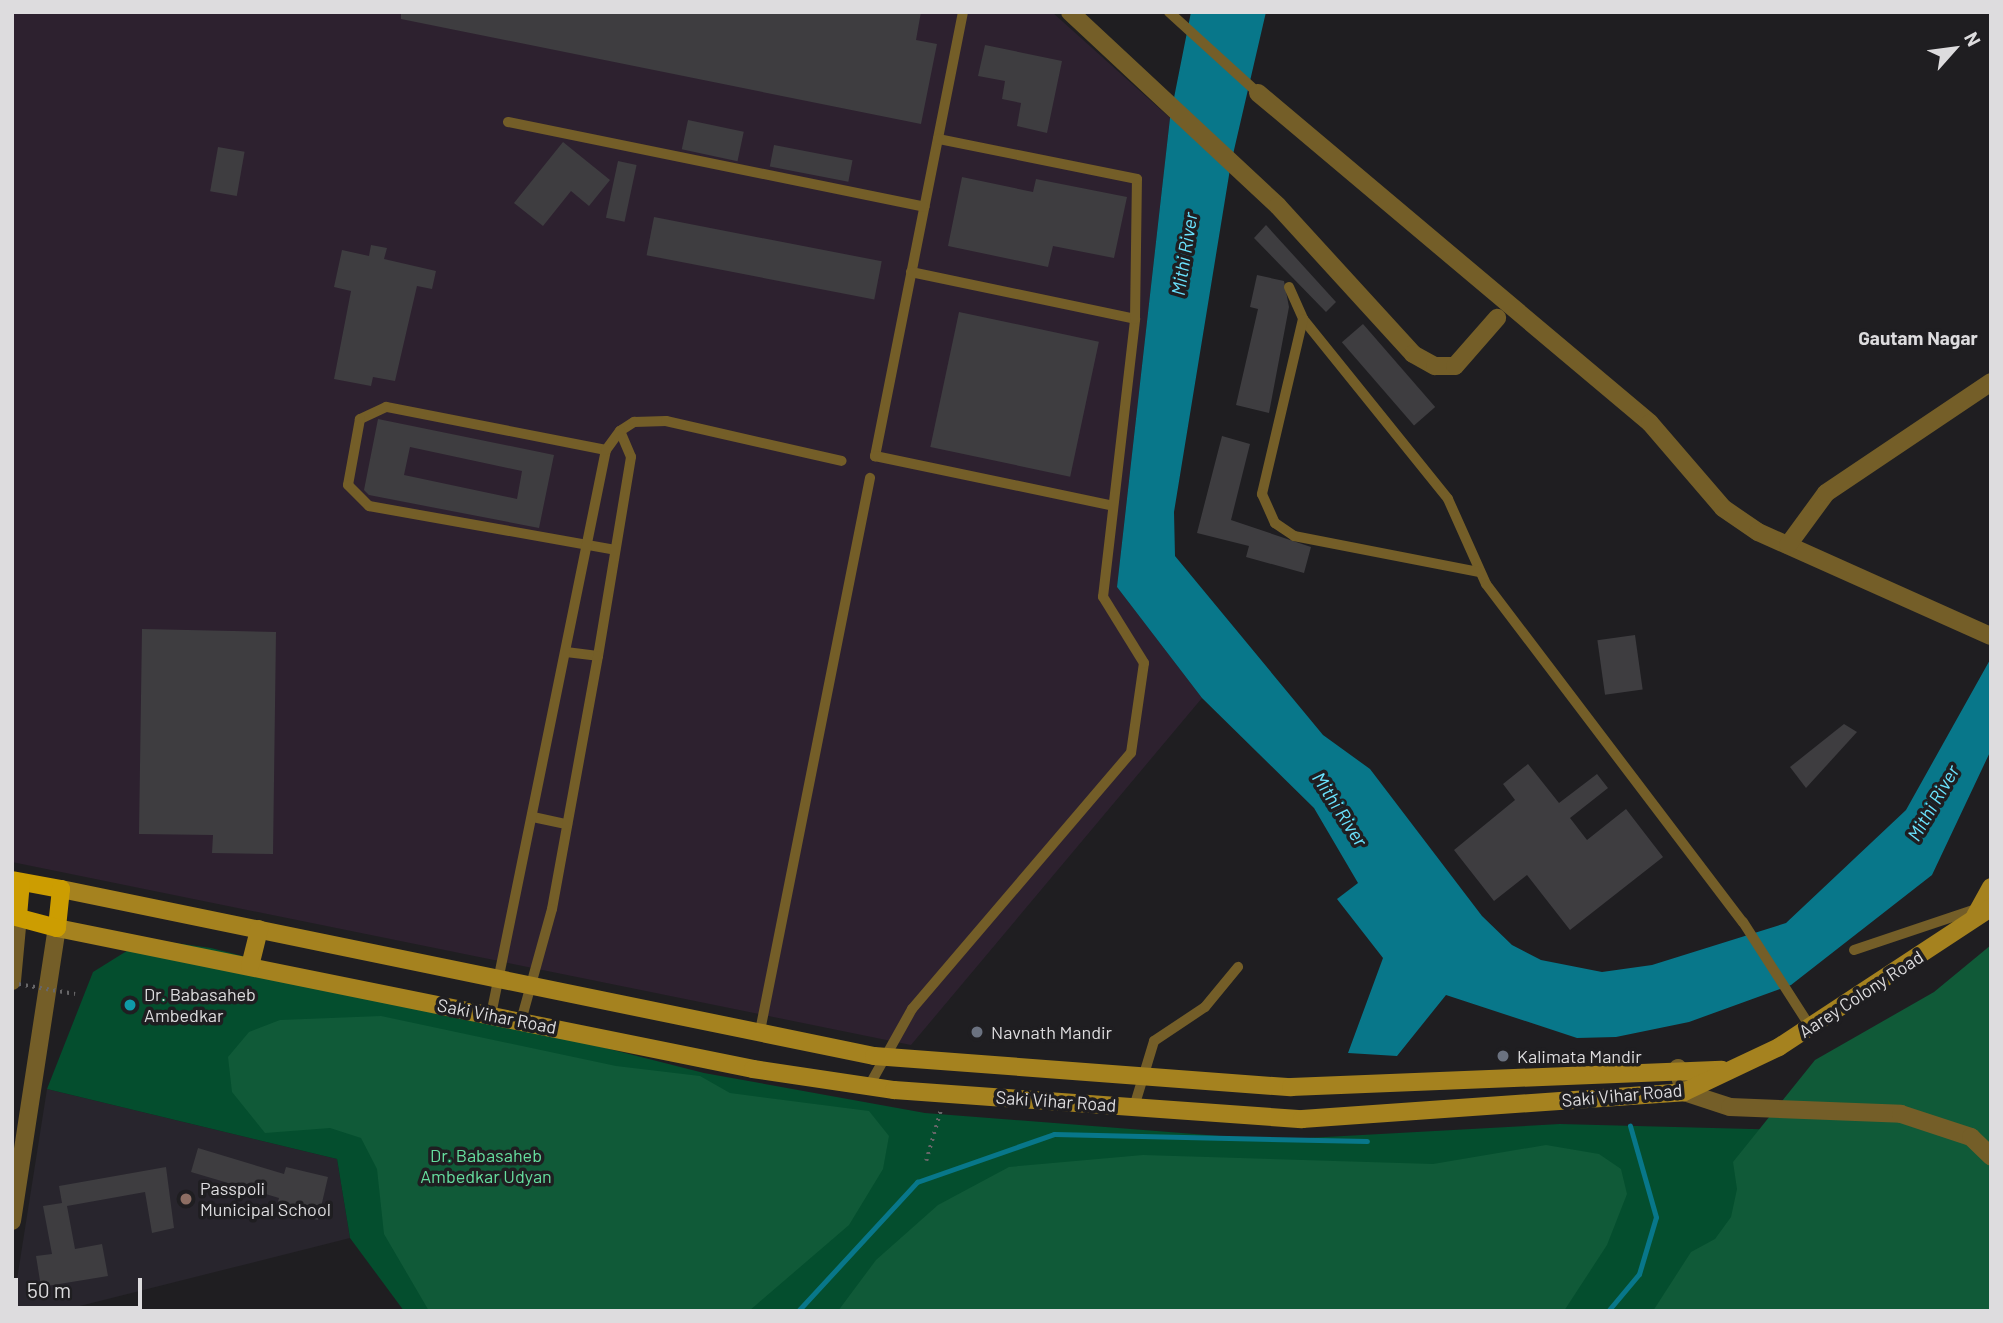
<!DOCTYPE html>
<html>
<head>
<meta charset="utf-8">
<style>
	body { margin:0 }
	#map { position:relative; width:2003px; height:1323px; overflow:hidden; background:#1f1e21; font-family:Barlow,sans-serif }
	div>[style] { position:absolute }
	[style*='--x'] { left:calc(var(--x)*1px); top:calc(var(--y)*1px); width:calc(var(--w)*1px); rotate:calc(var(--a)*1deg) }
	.built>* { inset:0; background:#28252d }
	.industrial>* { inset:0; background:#2d212f }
	.green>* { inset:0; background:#044e2e }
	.forest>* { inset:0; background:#105a38 }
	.water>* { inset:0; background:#08778a }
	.stream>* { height:5px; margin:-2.5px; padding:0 2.5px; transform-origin:2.5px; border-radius:2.5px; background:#08778a }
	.building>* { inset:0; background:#3e3d40; transform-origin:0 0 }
	.path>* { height:3.5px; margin-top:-1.75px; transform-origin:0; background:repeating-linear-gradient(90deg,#676668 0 2px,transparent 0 7px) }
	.service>* { height:10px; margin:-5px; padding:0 5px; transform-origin:5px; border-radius:5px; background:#745e28 }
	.minor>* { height:18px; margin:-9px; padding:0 9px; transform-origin:9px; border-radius:9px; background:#745e28 }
	.tertiary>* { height:18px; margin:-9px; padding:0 9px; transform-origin:9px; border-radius:9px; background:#745e28 }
	.secondary>* { height:18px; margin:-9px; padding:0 9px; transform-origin:9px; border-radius:9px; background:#a5821f }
	.primary>* { height:18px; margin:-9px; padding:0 9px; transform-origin:9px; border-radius:9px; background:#cc9d01 }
	.path-bridge>* { height:3.5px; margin-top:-1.75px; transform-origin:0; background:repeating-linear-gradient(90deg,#676668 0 2px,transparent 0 7px) }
	.dots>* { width:19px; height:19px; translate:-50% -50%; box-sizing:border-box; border:4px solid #1f1e21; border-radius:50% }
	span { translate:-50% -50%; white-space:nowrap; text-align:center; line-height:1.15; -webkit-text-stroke:7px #1f1e21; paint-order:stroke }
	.street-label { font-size:18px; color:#dddcde }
	.poi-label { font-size:18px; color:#dddcde }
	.left { translate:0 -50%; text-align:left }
	.park-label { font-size:18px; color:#66df9f }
	.water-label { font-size:19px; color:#6be4ff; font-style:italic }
	.neighbourhood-label { font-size:19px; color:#dddcde; font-weight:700 }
	.frame { position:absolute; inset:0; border:14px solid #dddcde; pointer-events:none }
	.north { position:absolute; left:1919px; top:14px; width:70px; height:70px; -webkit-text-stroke:5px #1f1e21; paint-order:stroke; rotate:62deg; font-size:19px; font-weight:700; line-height:28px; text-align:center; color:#dddcde }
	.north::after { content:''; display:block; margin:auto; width:24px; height:32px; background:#dddcde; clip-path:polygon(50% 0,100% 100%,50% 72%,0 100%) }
	.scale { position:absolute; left:14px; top:1278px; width:128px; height:32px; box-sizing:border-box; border:4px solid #dddcde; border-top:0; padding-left:9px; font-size:21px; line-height:24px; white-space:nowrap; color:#dddcde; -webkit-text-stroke:5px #1f1e21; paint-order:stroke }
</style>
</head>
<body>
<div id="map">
	<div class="built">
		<div style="clip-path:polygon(47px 1089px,337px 1159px,350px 1238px,60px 1311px,12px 1311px)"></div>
	</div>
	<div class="industrial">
		<div style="clip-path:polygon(12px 12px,1052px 12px,1170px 118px,1117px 587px,1202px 698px,911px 1045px,12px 862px)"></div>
	</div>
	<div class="green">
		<div style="clip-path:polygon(146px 939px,211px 948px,704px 1073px,925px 1113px,1271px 1140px,1560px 1124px,1870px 1132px,1958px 1311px,404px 1311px,350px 1238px,337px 1159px,47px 1089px,93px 972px)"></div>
	</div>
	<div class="forest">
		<div style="clip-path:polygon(1991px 945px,1991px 1311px,1653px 1311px,1691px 1252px,1715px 1239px,1731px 1217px,1737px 1189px,1733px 1162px,1815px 1060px,1934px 992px)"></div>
		<div style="clip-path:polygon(381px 1016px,616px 1066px,700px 1076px,730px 1093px,869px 1111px,889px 1136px,883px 1169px,849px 1225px,749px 1311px,429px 1311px,384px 1234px,377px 1169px,361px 1138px,330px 1128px,265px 1133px,232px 1092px,228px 1057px,249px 1032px,280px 1020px)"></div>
		<div style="clip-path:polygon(1546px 1145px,1599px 1154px,1621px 1169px,1627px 1194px,1607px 1245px,1564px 1311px,838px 1311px,876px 1260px,938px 1205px,1009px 1167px,1143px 1155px,1433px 1164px)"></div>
	</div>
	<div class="water">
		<div style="clip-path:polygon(1191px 12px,1266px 12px,1231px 163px,1174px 512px,1175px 556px,1323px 735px,1370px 769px,1482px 916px,1512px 945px,1541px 960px,1602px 972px,1652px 965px,1786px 923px,1906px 810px,1991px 658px,1991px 750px,1932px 875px,1791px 985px,1689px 1022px,1616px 1037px,1577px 1038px,1446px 995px,1397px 1056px,1348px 1053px,1383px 958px,1337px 899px,1358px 883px,1314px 808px,1202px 698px,1117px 587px,1170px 118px)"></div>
	</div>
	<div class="stream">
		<div style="--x:798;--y:1311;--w:176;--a:-47.3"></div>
		<div style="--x:917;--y:1182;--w:145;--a:-19.3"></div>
		<div style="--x:1054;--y:1134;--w:313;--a:1.3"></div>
		<div style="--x:1608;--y:1311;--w:48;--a:-50"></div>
		<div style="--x:1639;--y:1274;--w:59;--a:-73.4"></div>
		<div style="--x:1656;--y:1217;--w:95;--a:-105.9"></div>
	</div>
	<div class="building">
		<div style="clip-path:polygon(401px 12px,921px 12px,916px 40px,937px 44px,921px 124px,401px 19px)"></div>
		<div style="clip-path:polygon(985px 45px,1062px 61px,1047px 133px,1017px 126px,1021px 103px,1002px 99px,1005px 81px,978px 76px)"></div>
		<div style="left:688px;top:120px;width:57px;height:30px;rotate:12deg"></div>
		<div style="clip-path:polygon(563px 142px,610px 180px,589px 206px,571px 191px,543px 226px,514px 203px)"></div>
		<div style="left:774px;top:145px;width:80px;height:22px;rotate:11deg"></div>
		<div style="left:218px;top:147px;width:27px;height:45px;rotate:10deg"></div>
		<div style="left:618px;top:161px;width:19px;height:58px;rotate:12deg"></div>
		<div style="clip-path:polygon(962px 177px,1033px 192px,1036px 179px,1127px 197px,1114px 258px,1053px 246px,1048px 267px,948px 246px)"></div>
		<div style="left:654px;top:217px;width:232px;height:39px;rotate:11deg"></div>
		<div style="clip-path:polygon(1266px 225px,1336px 302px,1326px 312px,1254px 238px)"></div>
		<div style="clip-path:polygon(371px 245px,387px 248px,384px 259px,436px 271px,432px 289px,417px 286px,395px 381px,373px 377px,371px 386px,334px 379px,351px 291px,334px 287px,342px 250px,369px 256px)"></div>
		<div style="clip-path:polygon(1257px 275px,1284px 281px,1289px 307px,1269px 413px,1236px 405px,1258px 309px,1250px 307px)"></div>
		<div style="left:959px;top:312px;width:143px;height:138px;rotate:12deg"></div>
		<div style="left:1363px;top:324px;width:110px;height:28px;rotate:49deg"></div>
		<div style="clip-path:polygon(evenodd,378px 419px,554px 455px,539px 528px,369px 495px,364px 490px,378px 419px,410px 447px,522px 471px,517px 499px,404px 475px,410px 447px)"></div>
		<div style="clip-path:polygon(1222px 436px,1250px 444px,1231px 520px,1311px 547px,1304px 573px,1246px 557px,1249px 546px,1197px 533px)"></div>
		<div style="clip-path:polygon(142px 629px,276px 632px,273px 854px,212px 853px,213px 835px,139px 834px)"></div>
		<div style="left:1635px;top:635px;width:55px;height:38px;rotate:82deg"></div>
		<div style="clip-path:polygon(1844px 724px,1857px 732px,1806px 788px,1790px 767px)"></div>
		<div style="clip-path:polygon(1528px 764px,1559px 803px,1597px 774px,1608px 788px,1570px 818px,1587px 840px,1626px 809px,1663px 857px,1570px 930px,1527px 875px,1494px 901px,1454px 850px,1515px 800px,1503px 784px)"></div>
		<div style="clip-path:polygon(198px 1148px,284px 1174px,286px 1167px,328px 1177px,318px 1220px,276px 1210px,279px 1198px,191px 1172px)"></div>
		<div style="clip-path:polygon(166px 1167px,174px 1228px,152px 1233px,145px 1192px,67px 1206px,75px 1249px,102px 1244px,108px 1276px,41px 1287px,36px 1256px,52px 1254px,43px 1206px,62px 1203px,59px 1186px)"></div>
	</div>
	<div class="path">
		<div style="--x:926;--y:1161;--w:54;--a:-73.9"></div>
	</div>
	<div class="service">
		<div style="--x:963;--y:12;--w:453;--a:101.2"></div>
		<div style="--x:875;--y:456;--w:240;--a:11.8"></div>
		<div style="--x:1169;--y:12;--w:120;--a:42.3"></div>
		<div style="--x:508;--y:122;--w:425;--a:11.5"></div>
		<div style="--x:911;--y:272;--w:229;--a:11.8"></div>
		<div style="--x:1289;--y:287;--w:35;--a:66"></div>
		<div style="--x:1303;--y:319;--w:231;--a:51.1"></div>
		<div style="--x:1448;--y:499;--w:93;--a:65.9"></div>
		<div style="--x:1486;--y:584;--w:425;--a:52.8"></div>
		<div style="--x:1743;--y:922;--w:126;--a:57.3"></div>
		<div style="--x:1303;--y:319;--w:180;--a:103.2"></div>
		<div style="--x:1262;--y:494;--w:32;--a:66"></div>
		<div style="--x:1275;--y:523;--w:23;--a:34"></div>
		<div style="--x:1294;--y:536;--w:189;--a:11"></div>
		<div style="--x:620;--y:431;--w:17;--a:-33"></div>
		<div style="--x:634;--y:422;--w:32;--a:-2"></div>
		<div style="--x:666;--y:421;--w:180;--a:12.8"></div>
		<div style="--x:606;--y:450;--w:224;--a:-168.9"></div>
		<div style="--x:386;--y:407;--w:29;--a:155"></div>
		<div style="--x:360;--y:419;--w:67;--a:100.3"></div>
		<div style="--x:348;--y:485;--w:30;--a:45"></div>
		<div style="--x:369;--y:506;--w:250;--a:10.1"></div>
		<div style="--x:566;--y:652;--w:32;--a:7"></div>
		<div style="--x:533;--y:817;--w:35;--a:12"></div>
		<div style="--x:1854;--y:950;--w:132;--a:-18.6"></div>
		<div style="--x:491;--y:1015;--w:577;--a:-78.5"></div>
		<div style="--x:606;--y:450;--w:24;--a:-54"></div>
		<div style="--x:620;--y:431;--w:28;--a:67"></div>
		<div style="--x:631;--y:457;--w:202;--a:99.4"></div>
		<div style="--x:598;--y:656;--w:257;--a:100.3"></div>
		<div style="--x:552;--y:909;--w:116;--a:105.5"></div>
		<div style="--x:760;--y:1031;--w:564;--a:-78.75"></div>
		<div style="--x:869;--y:1086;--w:88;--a:-60.8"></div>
		<div style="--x:912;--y:1009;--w:337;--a:-49.5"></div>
		<div style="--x:1131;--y:753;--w:91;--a:-81.8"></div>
		<div style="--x:1144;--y:663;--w:78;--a:-121.8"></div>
		<div style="--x:1103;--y:597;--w:280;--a:-83.4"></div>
		<div style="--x:1135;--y:319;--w:140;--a:-89.2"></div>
		<div style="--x:1137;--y:179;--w:203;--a:-168.6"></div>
		<div style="--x:1134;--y:1107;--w:69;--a:-73.1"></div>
		<div style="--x:1154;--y:1041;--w:61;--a:-33.7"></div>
		<div style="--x:1205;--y:1007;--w:52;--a:-50.5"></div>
	</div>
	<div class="minor">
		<div style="--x:1070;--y:12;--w:284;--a:43"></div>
		<div style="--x:1278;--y:206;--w:200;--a:47.6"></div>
		<div style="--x:1413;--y:354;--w:25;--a:29"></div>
		<div style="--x:1435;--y:366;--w:20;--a:0"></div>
		<div style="--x:1455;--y:366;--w:64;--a:-48.8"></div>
		<div style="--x:1258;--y:93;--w:512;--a:40.09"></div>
		<div style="--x:1650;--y:423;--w:112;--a:49.3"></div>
		<div style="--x:1723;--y:508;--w:42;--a:34.4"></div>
		<div style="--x:1758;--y:532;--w:255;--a:24.1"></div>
		<div style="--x:1788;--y:545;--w:64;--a:-53.8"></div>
		<div style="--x:1826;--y:493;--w:199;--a:-33.9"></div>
		<div style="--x:1678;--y:1068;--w:25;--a:76"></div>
		<div style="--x:1684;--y:1092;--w:48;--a:18.1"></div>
		<div style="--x:1730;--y:1107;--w:171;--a:2.3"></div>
		<div style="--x:1901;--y:1114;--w:74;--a:18.2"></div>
		<div style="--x:1971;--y:1137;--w:28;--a:44"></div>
	</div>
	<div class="tertiary">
		<div style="--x:12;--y:981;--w:65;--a:-84.7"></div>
		<div style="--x:12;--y:1221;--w:296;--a:-81.3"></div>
	</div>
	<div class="secondary">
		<div style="--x:61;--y:889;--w:830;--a:11.61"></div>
		<div style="--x:874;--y:1056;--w:418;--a:4.3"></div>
		<div style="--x:1291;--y:1087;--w:431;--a:-2.3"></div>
		<div style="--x:1975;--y:916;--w:33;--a:-61"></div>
		<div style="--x:57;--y:928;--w:710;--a:11.45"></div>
		<div style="--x:753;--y:1069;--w:143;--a:8.5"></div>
		<div style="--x:894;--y:1090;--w:409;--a:4.1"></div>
		<div style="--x:1302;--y:1119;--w:383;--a:-4"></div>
		<div style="--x:1684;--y:1092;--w:105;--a:-25.3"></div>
		<div style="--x:1779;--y:1047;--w:254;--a:-33.3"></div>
		<div style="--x:250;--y:966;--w:38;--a:-76"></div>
	</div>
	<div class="primary">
		<div style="--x:12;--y:880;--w:50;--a:10.4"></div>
		<div style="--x:61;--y:889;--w:39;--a:96"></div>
		<div style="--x:57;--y:928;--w:47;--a:-165.1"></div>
		<div style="--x:18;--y:916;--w:34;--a:-85"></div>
	</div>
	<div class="path-bridge">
		<div style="--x:12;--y:983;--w:64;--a:9.9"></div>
	</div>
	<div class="dots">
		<div style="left:130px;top:1005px;background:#0f9aa8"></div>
		<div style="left:977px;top:1032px;background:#6b7280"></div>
		<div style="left:1503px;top:1056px;background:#6b7280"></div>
		<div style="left:186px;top:1199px;background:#8d6e63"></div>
	</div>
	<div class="street-label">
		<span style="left:1861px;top:994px;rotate:-33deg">Aarey Colony Road</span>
		<span style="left:497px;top:1016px;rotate:11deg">Saki Vihar Road</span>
		<span style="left:1622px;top:1095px;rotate:-5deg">Saki Vihar Road</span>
		<span style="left:1056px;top:1101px;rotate:4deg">Saki Vihar Road</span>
	</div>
	<div class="poi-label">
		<span class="left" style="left:144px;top:1005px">Dr. Babasaheb<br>Ambedkar</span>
		<span class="left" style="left:991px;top:1032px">Navnath Mandir</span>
		<span class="left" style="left:1517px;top:1056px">Kalimata Mandir</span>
		<span class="left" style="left:200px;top:1199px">Passpoli<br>Municipal School</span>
	</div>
	<div class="park-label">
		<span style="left:486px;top:1166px">Dr. Babasaheb<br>Ambedkar Udyan</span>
	</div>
	<div class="water-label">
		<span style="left:1184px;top:254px;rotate:-81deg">Mithi River</span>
		<span style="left:1933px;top:803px;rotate:-60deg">Mithi River</span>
		<span style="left:1340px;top:809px;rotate:57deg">Mithi River</span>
	</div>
	<div class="neighbourhood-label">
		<span style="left:1918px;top:338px">Gautam Nagar</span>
	</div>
	<div class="frame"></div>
	<div class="north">N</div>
	<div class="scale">50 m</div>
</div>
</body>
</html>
